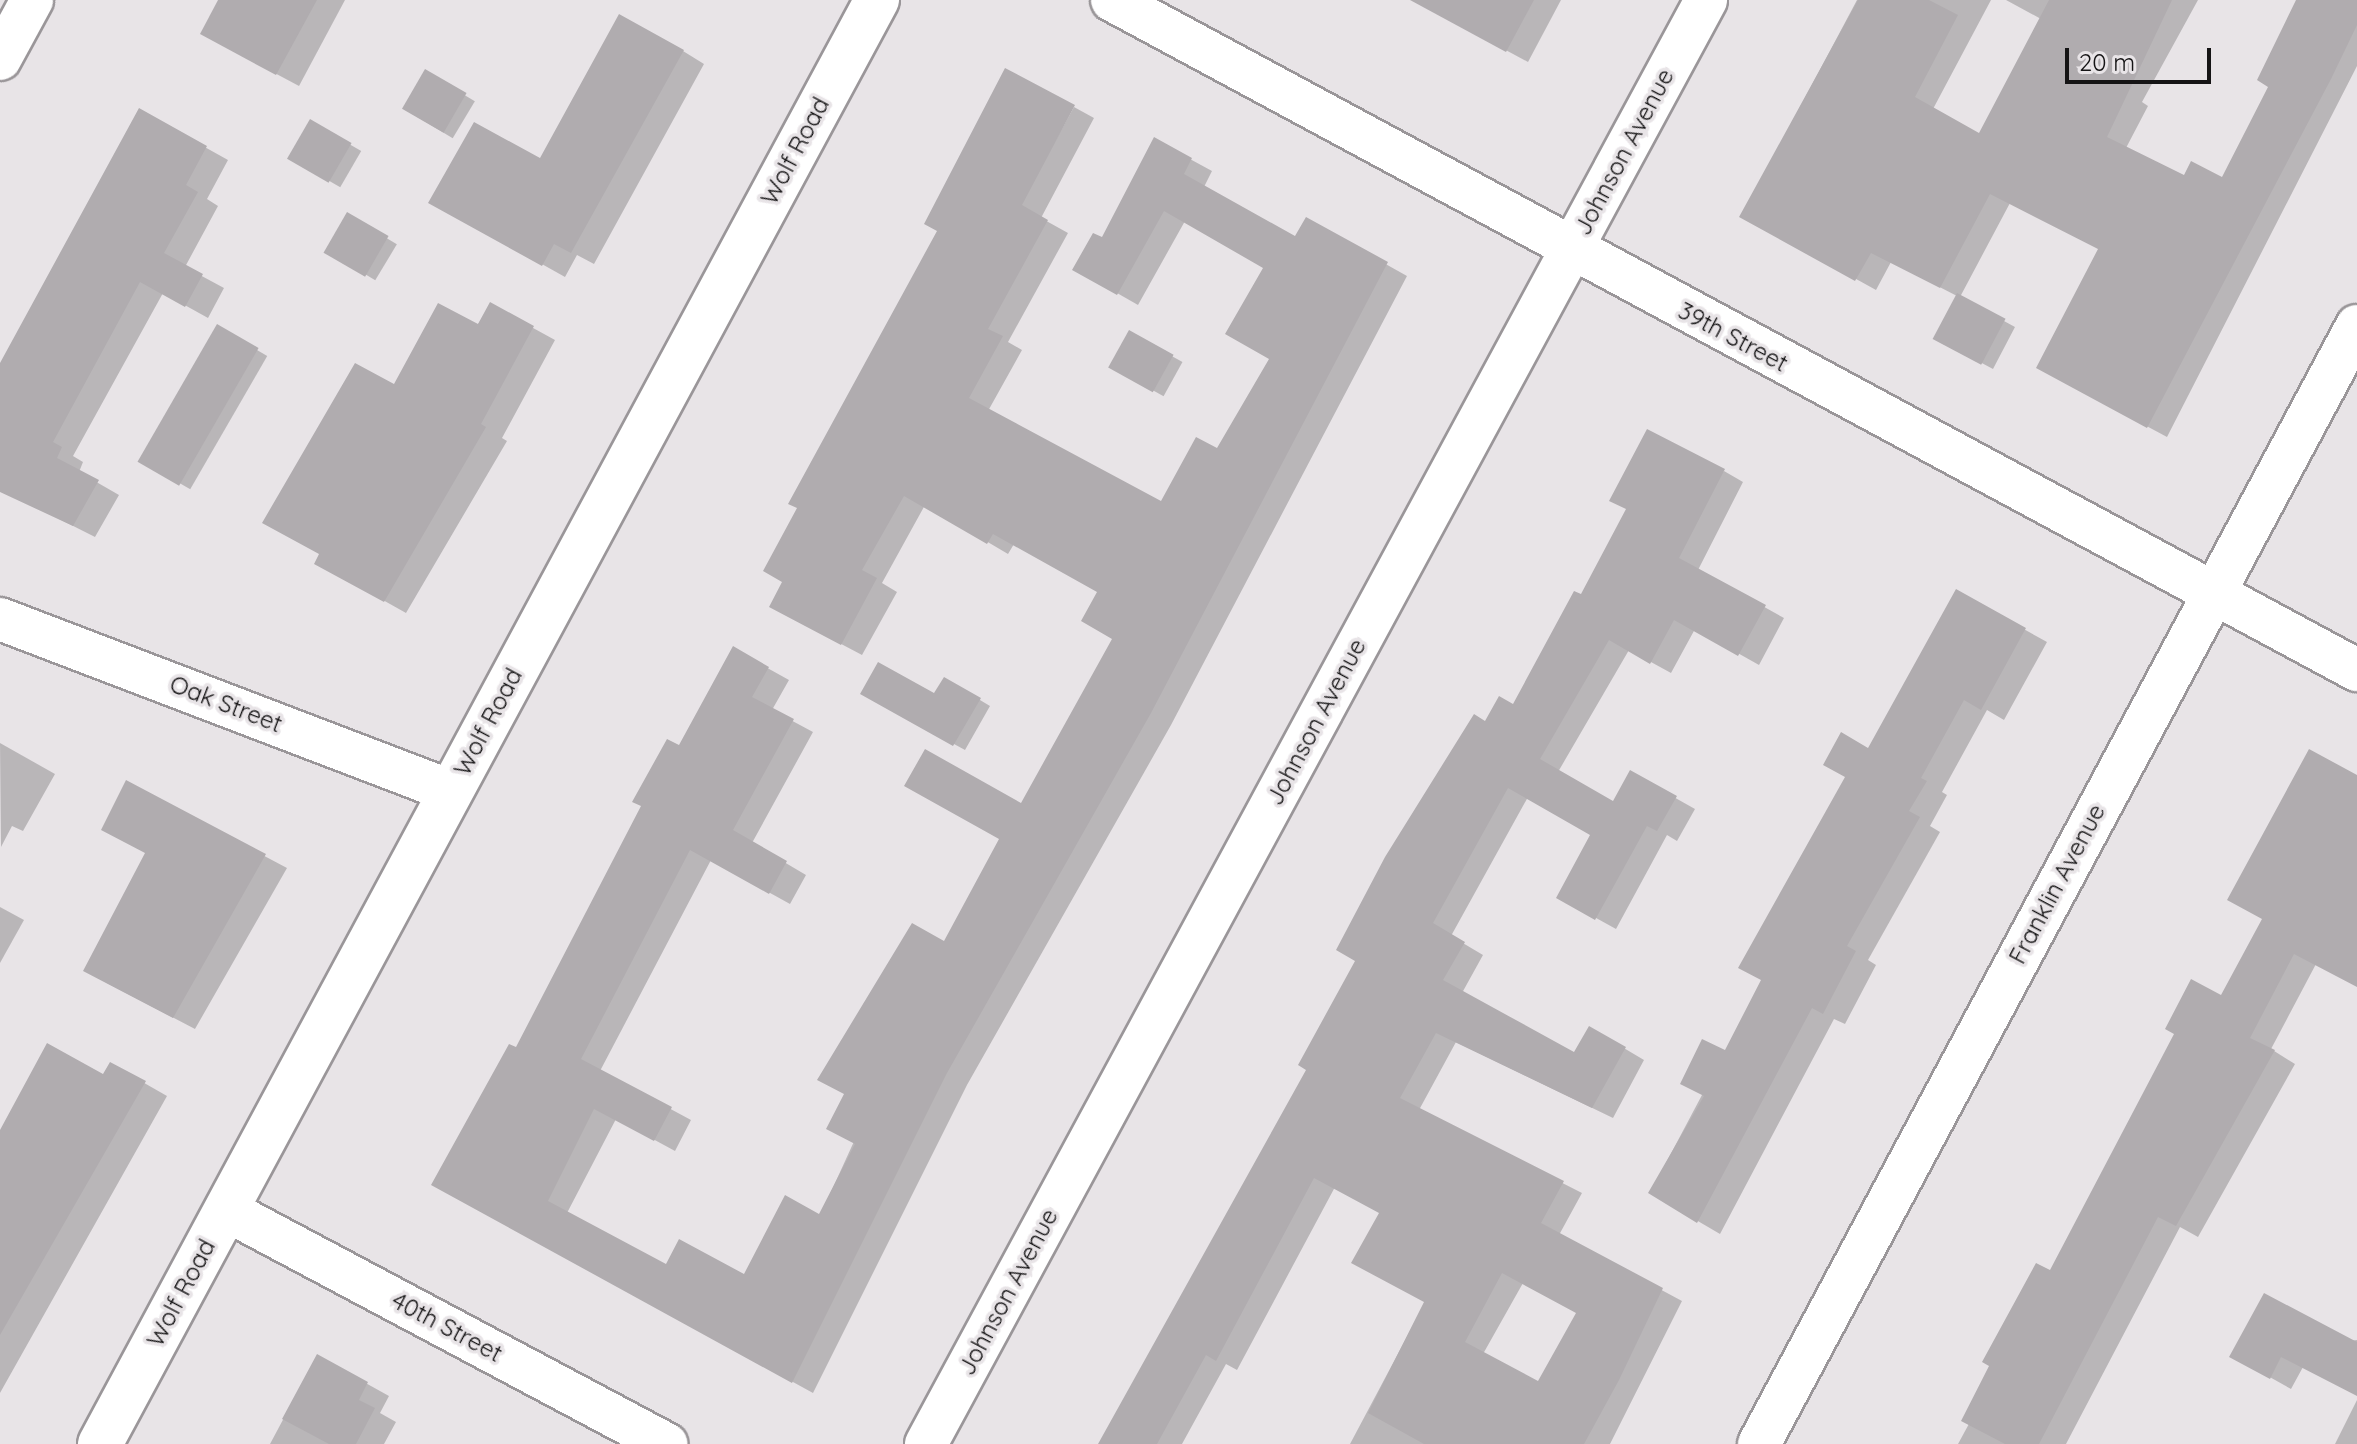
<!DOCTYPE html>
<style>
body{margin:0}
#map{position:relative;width:2357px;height:1444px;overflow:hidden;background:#e8e4e7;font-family:Quicksand,sans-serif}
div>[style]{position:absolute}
.shadow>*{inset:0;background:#0003;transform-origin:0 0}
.building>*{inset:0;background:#b0acaf;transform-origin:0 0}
.roads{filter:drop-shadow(2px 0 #9a9699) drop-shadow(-2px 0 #9a9699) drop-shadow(0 2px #9a9699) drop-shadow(0 -2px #9a9699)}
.street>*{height:42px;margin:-21px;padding:0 21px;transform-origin:21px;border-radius:21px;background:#fff}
.secondary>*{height:44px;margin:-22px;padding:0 22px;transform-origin:22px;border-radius:22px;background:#fff}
span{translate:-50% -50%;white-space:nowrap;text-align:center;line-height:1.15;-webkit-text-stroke:7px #e8e4e7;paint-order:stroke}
.street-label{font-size:24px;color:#151415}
.scale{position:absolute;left:2065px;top:48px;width:146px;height:36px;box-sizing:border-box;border:4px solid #151415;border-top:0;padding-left:10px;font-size:24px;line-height:28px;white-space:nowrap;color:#151415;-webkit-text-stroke:6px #e8e4e7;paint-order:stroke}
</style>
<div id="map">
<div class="shadow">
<i style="clip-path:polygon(220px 0,345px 0,299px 86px,224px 46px)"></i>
<i style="clip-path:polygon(1413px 0,1561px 0,1528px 62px)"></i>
<i style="clip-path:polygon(1857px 0,1991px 0,1933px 109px,1980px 135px,2041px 19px,2006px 0,2198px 0,2142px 102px,2148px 106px,2126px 148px,2184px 178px,2223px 180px,2271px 86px,2298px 0,2357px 0,2357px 66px,2167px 437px,2057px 378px,2100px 249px,2010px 203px,1960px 297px,2015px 327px,1993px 369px,1946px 344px,1957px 296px,1891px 262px,1876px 290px,1742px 216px)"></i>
<i style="clip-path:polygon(683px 51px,704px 64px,594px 264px,577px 255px,565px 277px,431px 202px,541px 161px)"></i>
<i style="left:426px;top:72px;width:57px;height:43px;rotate:31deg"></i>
<i style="clip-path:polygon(1074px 107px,1094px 118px,1041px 218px,1068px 233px,1008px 342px,1022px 350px,988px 411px,1162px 503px,1218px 451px,1271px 358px,1266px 267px,1185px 221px,1138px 305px,1075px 269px,1103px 240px,1155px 140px,1212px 171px,1204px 187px,1296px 239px,1307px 220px,1407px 276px,1171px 725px,967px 1085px,813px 1393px,454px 1196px,516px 1050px,733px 649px,789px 680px,772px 710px,813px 732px,752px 843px,806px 875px,790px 904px,711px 860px,600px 1071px,691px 1120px,675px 1151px,616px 1119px,567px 1213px,667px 1267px,745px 1277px,820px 1216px,944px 944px,1114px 638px,1100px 592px,1014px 544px,1008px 554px,925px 505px,882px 583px,897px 592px,862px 655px,792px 618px)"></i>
<i style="clip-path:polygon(140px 111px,228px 160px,207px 199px,218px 206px,185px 267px,224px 288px,208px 318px,163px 293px,73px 456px,83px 462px,79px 472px,119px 495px,95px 537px,0 489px,0 369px)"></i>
<i style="left:311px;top:122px;width:58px;height:42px;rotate:30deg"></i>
<i style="left:348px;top:215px;width:57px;height:42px;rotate:31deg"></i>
<i style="clip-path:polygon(491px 305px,555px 340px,502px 438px,507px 441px,406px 613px,317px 563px)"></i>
<i style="left:217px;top:327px;width:58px;height:154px;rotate:30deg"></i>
<i style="left:1130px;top:333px;width:60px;height:39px;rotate:29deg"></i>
<i style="clip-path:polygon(evenodd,1724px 471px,1743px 482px,1698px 570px,1784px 618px,1759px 665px,1695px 629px,1671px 673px,1629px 650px,1558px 772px,1614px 804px,1631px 773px,1695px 809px,1677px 841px,1667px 835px,1616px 929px,1558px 897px,1592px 835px,1528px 797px,1451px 936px,1483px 955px,1462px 993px,1574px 1055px,1590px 1028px,1644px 1060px,1613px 1118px,1456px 1042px,1419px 1110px,1582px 1193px,1559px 1235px,1682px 1301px,1610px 1444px,1350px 1444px,1426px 1301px,1381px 1213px,1335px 1187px,1237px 1370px,1226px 1364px,1182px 1444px,1101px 1444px,1308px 1069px,1486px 724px,1514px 707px,1582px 597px,1724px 471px,1523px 1283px,1578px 1312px,1538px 1384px,1483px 1354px,1523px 1283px)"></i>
<i style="clip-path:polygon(1957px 592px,2047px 642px,2004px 720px,1987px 710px,1942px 792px,1947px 795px,1930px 826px,1940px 832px,1868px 960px,1876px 965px,1845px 1024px,1834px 1019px,1720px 1234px,1650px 1193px,1763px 980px,1869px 750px)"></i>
<i style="clip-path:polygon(945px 679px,990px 706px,965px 750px,862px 694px,935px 696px)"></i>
<i style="clip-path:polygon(0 743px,55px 774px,23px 831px,12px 826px,1px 847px)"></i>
<i style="clip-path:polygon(2357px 777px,2357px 986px,2316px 964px,2271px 1049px,2295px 1064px,2198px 1237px,2180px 1227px,2066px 1444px,1958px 1444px,2051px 1273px)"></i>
<i style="clip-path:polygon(127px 783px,287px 868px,195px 1029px,107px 983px,147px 853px)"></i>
<i style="clip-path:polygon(0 907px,24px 920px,0 963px)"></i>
<i style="clip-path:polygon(111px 1064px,167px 1096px,0 1393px,0 1134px,104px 1077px)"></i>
<i style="clip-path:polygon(2357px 1340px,2357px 1395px,2303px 1367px,2291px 1389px,2232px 1356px)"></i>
<i style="clip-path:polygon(317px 1356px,389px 1396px,380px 1413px,396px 1422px,384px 1444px,270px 1444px)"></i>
<i style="clip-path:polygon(2357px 1400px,2357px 1444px,2335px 1444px)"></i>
</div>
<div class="building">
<i style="clip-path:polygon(218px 0,317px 0,276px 75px,200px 34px)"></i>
<i style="clip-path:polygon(1410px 0,1534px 0,1506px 52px)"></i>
<i style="clip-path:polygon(1858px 0,1929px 0,1958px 15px,1915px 97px,1979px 133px,2049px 0,2172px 0,2107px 137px,2184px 175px,2191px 161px,2222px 177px,2268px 87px,2257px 80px,2296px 0,2357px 0,2357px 25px,2331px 79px,2147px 428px,2036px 368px,2098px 249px,1990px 194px,1940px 288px,1871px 253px,1855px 281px,1739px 217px)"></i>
<i style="clip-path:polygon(619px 14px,684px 50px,571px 253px,554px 244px,542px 266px,428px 203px,474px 122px,540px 158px)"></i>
<i style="clip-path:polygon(1005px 68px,1075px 105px,1022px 205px,1048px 220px,988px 329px,1003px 336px,969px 398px,1161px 501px,1196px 437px,1217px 448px,1269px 359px,1225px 334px,1263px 268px,1164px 211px,1117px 295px,1072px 270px,1093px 233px,1102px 237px,1154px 137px,1192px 158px,1184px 174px,1295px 236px,1306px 217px,1388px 262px,1151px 713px,947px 1073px,792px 1383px,431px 1185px,509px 1044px,516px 1047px,641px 806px,632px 802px,667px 739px,679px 745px,733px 646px,769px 667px,752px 697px,794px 719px,733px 830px,787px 861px,769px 894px,690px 850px,581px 1059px,672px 1107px,654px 1141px,594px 1109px,548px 1201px,666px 1264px,679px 1239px,744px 1274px,785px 1195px,819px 1214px,855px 1144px,826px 1129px,844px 1094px,817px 1080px,912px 923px,944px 941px,999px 839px,904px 786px,925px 749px,1021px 803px,1112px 639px,1081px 621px,1097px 592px,993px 534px,987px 544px,904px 496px,862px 570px,877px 578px,841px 645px,769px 607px,782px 582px,763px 571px,797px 508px,788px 504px,937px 231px,924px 224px)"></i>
<i style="left:425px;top:69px;width:48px;height:46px;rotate:30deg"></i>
<i style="clip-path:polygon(139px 108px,207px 146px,186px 185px,198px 192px,164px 253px,203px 274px,185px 307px,140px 282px,53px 442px,62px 447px,57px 458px,99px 480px,73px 526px,0 492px,0 363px)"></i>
<i style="left:310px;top:119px;width:48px;height:46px;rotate:30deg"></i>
<i style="left:347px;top:212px;width:48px;height:47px;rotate:30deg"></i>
<i style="left:1957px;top:293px;width:55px;height:52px;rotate:28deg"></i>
<i style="clip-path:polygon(490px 302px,534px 326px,481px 424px,486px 427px,384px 602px,314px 564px,319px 554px,262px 523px,355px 363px,394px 384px,438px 303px,478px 324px)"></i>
<i style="left:217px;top:324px;width:48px;height:159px;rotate:30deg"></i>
<i style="left:1129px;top:330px;width:51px;height:43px;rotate:29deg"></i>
<i style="clip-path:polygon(evenodd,1647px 429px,1725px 469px,1679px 558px,1766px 605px,1738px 656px,1674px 620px,1650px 664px,1609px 640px,1540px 759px,1613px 801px,1630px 770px,1677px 796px,1657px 831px,1647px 826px,1595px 920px,1556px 898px,1590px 835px,1508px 788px,1433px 923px,1465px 942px,1443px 980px,1574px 1052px,1589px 1026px,1626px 1047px,1592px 1108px,1436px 1033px,1400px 1098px,1564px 1181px,1541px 1223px,1663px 1288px,1619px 1380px,1584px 1444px,1424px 1444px,1368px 1413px,1424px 1302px,1351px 1263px,1379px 1213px,1314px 1178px,1216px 1361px,1206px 1355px,1157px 1444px,1098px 1444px,1306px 1070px,1298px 1065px,1355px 961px,1336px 950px,1385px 857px,1474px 714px,1485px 721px,1499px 696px,1513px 704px,1574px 591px,1581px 594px,1626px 509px,1609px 501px,1647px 429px,1502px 1273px,1576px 1313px,1538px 1381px,1465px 1342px,1502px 1273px)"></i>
<i style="clip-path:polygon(1956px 589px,2026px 628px,1981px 710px,1964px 700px,1921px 778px,1927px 781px,1909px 811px,1920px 817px,1847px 946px,1856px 951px,1823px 1014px,1812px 1008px,1697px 1223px,1648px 1193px,1704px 1096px,1680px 1084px,1702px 1039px,1725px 1050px,1761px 980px,1738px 968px,1845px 777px,1823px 765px,1841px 732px,1868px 748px)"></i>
<i style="clip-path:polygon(878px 662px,934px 693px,944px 677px,981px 698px,953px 746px,860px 694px)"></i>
<i style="clip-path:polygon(2309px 749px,2357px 775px,2357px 987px,2294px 954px,2250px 1038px,2275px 1050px,2176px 1226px,2158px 1217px,2039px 1444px,2005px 1444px,1961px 1421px,1989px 1366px,1982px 1362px,2036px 1263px,2050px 1270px,2174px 1034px,2165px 1029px,2191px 979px,2221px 995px,2262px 919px,2227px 900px)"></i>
<i style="clip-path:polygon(126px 780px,266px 854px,173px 1018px,83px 971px,145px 853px,101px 830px)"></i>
<i style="clip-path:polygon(47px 1043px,103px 1074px,110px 1062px,146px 1081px,0 1335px,0 1130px)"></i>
<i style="clip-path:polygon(2264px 1293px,2357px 1342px,2357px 1396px,2281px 1357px,2270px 1379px,2229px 1357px)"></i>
<i style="clip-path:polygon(317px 1354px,368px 1382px,359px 1400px,375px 1408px,356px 1444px,329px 1444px,282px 1419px)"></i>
</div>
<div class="roads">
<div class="street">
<i style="left:1112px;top:0;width:1414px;rotate:28.29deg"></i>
<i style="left:0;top:59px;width:67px;rotate:-61.5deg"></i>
<i style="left:0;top:619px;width:483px;rotate:20.9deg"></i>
<i style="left:226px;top:1210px;width:499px;rotate:28deg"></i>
<i style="left:926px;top:1444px;width:1641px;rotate:-61.62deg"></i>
<i style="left:1759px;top:1444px;width:1268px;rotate:-61.86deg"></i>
</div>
<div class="secondary">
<i style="left:100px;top:1444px;width:1640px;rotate:-61.72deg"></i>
</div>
</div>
<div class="street-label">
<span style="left:795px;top:151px;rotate:-62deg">Wolf Road</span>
<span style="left:1624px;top:152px;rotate:-62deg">Johnson Avenue</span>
<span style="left:1733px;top:337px;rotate:28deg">39th Street</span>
<span style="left:226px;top:704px;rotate:21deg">Oak Street</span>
<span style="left:488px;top:722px;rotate:-62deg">Wolf Road</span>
<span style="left:1316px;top:722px;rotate:-62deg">Johnson Avenue</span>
<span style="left:2057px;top:884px;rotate:-62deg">Franklin Avenue</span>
<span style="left:1008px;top:1292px;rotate:-62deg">Johnson Avenue</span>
<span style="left:181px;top:1293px;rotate:-62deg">Wolf Road</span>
<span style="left:447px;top:1327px;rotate:28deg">40th Street</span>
</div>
<div class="scale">20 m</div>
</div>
